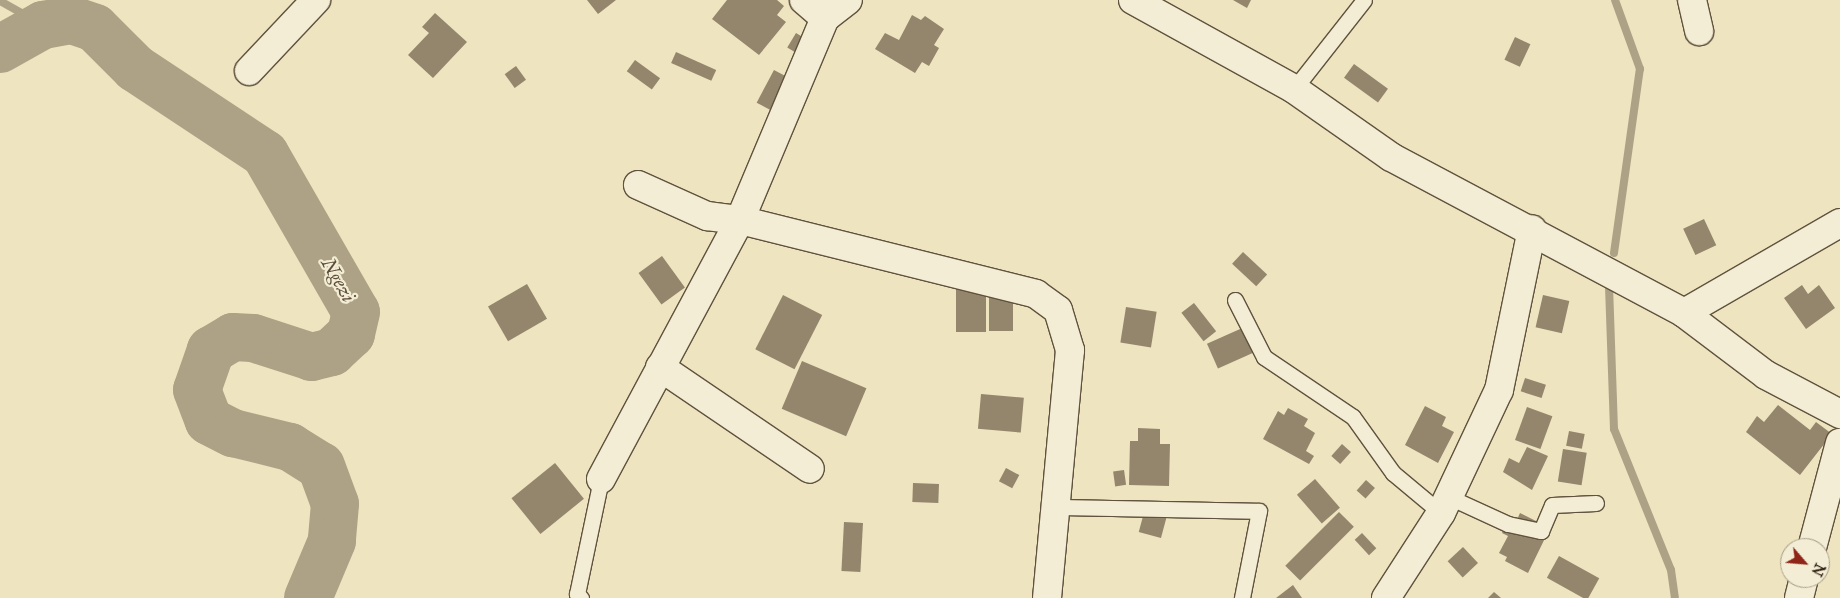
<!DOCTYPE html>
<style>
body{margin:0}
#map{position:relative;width:1840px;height:598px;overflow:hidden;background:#eee4bf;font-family:"IM FELL Great Primer",serif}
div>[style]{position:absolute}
.stream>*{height:8px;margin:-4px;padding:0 4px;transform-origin:4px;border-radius:4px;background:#ada285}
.river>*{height:48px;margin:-24px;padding:0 24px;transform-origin:24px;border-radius:24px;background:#ada285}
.building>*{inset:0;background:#93866c;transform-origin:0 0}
.roads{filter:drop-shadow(1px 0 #60523e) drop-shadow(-1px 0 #60523e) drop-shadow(0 1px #60523e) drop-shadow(0 -1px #60523e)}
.lane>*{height:15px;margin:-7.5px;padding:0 7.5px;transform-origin:7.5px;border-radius:7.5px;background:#f4edd5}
.street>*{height:28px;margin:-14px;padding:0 14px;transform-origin:14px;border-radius:14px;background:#f4edd5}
span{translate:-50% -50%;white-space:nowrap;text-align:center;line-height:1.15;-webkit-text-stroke:4.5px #f4edd5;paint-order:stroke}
.water-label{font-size:19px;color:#5c4e3b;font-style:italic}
.north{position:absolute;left:1780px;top:538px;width:50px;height:50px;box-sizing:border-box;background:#f4edd5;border:1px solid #a69b87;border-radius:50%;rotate:117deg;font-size:14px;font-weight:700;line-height:20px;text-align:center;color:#302113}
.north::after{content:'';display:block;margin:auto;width:18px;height:22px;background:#8f2418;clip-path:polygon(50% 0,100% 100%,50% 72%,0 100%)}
</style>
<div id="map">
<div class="stream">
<i style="left:0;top:1px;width:49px;rotate:29.2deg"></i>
<i style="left:1614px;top:253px;width:186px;rotate:-82deg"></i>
<i style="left:1640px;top:69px;width:73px;rotate:-109.9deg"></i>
<i style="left:1609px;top:286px;width:143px;rotate:88deg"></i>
<i style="left:1614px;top:429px;width:152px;rotate:68deg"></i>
<i style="left:1671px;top:570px;width:28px;rotate:82deg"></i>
</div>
<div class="river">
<i style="left:0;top:49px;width:49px;rotate:-29.2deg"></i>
<i style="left:43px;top:25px;width:29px;rotate:-10deg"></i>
<i style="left:72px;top:20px;width:24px;rotate:19deg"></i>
<i style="left:95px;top:28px;width:57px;rotate:45deg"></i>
<i style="left:135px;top:68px;width:156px;rotate:33.5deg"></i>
<i style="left:265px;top:154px;width:182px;rotate:60.1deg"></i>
<i style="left:356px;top:312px;width:23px;rotate:103deg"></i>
<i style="left:351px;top:334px;width:26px;rotate:137deg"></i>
<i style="left:332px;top:352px;width:21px;rotate:166deg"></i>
<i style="left:312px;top:357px;width:62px;rotate:-162.1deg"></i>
<i style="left:253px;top:338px;width:20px;rotate:-177deg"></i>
<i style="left:233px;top:337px;width:26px;rotate:149deg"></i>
<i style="left:211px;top:350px;width:42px;rotate:109.3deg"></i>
<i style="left:197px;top:390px;width:33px;rotate:69deg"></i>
<i style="left:209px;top:421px;width:27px;rotate:27deg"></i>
<i style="left:233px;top:433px;width:59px;rotate:13.8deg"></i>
<i style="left:290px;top:447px;width:36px;rotate:32deg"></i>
<i style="left:321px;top:466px;width:40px;rotate:69.8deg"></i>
<i style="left:335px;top:504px;width:37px;rotate:95deg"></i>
<i style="left:332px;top:541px;width:62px;rotate:112.8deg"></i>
</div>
<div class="building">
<i style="clip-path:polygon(587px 0,616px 0,598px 14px)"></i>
<i style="clip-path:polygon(727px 0,777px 0,784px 6px,777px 15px,786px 22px,759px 55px,712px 19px)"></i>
<i style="clip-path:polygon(1233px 0,1251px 0,1247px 8px)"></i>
<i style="clip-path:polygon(435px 13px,467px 42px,433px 78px,408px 55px,429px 33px,422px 27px)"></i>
<i style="clip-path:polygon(912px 15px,921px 20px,925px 16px,944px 29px,934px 45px,939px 48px,929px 66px,922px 62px,915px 73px,875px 49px,885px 33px,899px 40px)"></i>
<i style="left:796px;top:33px;width:12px;height:17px;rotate:31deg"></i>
<i style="left:1515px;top:37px;width:17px;height:25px;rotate:25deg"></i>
<i style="left:676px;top:52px;width:44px;height:12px;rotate:24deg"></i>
<i style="left:635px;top:60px;width:31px;height:14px;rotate:36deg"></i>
<i style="left:1354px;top:64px;width:42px;height:17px;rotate:36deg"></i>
<i style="left:516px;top:66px;width:17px;height:14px;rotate:54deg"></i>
<i style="left:774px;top:70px;width:15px;height:37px;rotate:28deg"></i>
<i style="left:1704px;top:219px;width:29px;height:23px;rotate:65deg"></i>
<i style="left:1243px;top:252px;width:33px;height:16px;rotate:43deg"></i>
<i style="left:662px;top:256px;width:39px;height:29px;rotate:54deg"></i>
<i style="left:527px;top:284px;width:40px;height:45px;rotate:60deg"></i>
<i style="clip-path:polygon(1802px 285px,1808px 294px,1819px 285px,1835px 308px,1806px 329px,1784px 298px)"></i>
<i style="left:956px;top:287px;width:30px;height:45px"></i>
<i style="left:989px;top:294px;width:24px;height:37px"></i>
<i style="left:783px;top:295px;width:44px;height:61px;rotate:27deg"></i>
<i style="left:1543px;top:295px;width:27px;height:33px;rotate:13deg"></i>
<i style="left:1194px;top:303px;width:36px;height:16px;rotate:52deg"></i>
<i style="left:1126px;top:307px;width:31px;height:36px;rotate:9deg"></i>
<i style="left:1249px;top:325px;width:27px;height:46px;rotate:66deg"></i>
<i style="left:802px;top:361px;width:70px;height:52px;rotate:23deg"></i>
<i style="left:1525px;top:378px;width:22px;height:14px;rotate:18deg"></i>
<i style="left:981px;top:394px;width:43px;height:35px;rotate:5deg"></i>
<i style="clip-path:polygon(1778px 405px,1810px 430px,1816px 422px,1832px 434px,1800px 475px,1746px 432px,1757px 416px,1764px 422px)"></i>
<i style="clip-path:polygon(1425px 406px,1446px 417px,1442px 426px,1454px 432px,1438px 463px,1405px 445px)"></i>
<i style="left:1527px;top:407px;width:27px;height:35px;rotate:20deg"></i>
<i style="clip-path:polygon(1288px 408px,1308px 419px,1304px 426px,1315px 433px,1306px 451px,1314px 456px,1309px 464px,1263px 439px,1278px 411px,1284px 415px)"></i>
<i style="clip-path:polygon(1138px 428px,1160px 429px,1160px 444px,1170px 444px,1169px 486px,1129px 485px,1130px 441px,1138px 441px)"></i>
<i style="left:1569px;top:431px;width:16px;height:15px;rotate:11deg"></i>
<i style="left:1342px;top:444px;width:12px;height:16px;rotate:42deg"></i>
<i style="clip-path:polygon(1527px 447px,1548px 456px,1532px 490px,1503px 472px,1509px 458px,1519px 463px)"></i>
<i style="left:1563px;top:449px;width:24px;height:33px;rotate:9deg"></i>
<i style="left:555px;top:463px;width:46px;height:56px;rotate:51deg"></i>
<i style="left:1006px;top:468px;width:15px;height:15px;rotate:28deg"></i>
<i style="left:1124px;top:470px;width:15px;height:11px;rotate:82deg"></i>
<i style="left:1315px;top:479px;width:38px;height:24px;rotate:49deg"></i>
<i style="left:1366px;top:480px;width:12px;height:14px;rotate:42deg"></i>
<i style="left:913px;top:483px;width:26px;height:19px;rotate:2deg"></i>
<i style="left:1146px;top:505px;width:23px;height:28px;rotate:15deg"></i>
<i style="left:1339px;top:512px;width:21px;height:76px;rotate:45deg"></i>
<i style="clip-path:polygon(1520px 513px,1550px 528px,1528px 573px,1505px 561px,1507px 557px,1499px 553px,1508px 536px,1502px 533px,1509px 518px,1516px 522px)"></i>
<i style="left:844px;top:522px;width:19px;height:49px;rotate:3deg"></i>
<i style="left:1362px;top:533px;width:21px;height:10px;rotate:47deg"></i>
<i style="left:1463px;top:547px;width:22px;height:21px;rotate:47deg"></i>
<i style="left:1559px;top:556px;width:46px;height:25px;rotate:29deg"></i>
<i style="clip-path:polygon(1293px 585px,1302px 598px,1276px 598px)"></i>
<i style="clip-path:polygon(1494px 592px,1501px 598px,1488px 598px)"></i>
</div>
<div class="roads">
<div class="lane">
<i style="left:1294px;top:89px;width:113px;rotate:-51.8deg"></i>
<i style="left:1235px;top:300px;width:64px;rotate:63deg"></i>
<i style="left:1264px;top:357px;width:107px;rotate:34deg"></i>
<i style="left:1353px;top:417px;width:69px;rotate:54.5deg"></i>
<i style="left:1393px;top:473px;width:62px;rotate:39.8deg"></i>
<i style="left:1449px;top:497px;width:65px;rotate:24.6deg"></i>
<i style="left:1508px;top:524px;width:34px;rotate:12deg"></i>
<i style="left:1541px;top:531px;width:28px;rotate:-67deg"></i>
<i style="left:1552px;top:505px;width:44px;rotate:-2.6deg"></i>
<i style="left:1055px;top:507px;width:204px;rotate:1.1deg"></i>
<i style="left:1259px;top:511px;width:89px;rotate:101.1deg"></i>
<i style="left:581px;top:598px;width:6px;rotate:-135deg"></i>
<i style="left:577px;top:594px;width:117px;rotate:-78.2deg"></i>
</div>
<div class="street">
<i style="left:804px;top:0;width:28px;rotate:41deg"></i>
<i style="left:1133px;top:0;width:184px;rotate:28.9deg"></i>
<i style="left:1294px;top:89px;width:118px;rotate:35deg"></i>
<i style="left:1391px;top:157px;width:332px;rotate:28deg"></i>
<i style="left:1684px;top:313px;width:180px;rotate:-30deg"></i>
<i style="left:1692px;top:0;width:32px;rotate:77deg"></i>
<i style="left:249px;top:71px;width:98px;rotate:-46.7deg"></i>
<i style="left:638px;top:185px;width:76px;rotate:24.2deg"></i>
<i style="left:707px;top:216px;width:33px;rotate:7deg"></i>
<i style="left:740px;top:220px;width:305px;rotate:14deg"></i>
<i style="left:1036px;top:294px;width:27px;rotate:36deg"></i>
<i style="left:1058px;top:310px;width:42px;rotate:73.3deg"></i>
<i style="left:1070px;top:350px;width:249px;rotate:95.3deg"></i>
<i style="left:1684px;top:313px;width:103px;rotate:37.1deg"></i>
<i style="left:1766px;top:375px;width:84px;rotate:27.8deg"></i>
<i style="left:660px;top:367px;width:181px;rotate:34.2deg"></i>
<i style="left:601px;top:479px;width:294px;rotate:-61.8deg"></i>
<i style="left:740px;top:220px;width:219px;rotate:-67.2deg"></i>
<i style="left:825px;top:18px;width:29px;rotate:-38deg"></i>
<i style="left:1812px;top:548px;width:109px;rotate:-75.1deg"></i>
<i style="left:1386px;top:598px;width:101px;rotate:-57.1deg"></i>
<i style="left:1441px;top:513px;width:136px;rotate:-64.8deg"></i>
<i style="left:1499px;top:390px;width:164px;rotate:-78.4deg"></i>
<i style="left:1799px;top:598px;width:21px;rotate:-76deg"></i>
</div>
</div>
<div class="water-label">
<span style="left:338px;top:280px;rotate:60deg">Ngezi</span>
</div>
<div class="north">N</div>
</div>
